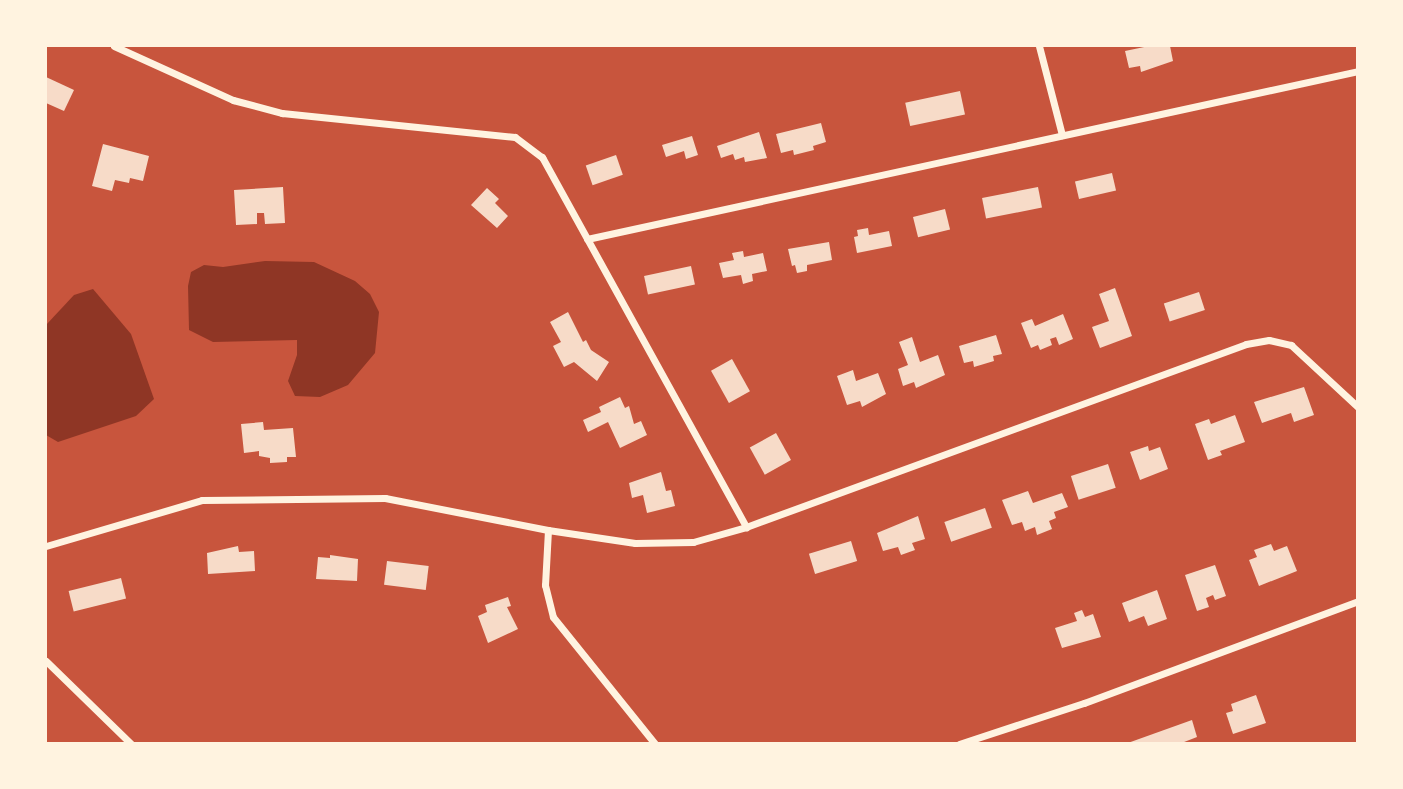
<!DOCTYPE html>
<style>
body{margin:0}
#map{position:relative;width:1403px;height:789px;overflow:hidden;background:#c8553d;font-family:"Archivo Narrow",sans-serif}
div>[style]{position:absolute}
.water>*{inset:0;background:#8f3625}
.building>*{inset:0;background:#f7dbc8;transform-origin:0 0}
.minor>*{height:7px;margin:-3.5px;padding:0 3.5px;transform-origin:3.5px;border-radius:3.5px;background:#fff3e0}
span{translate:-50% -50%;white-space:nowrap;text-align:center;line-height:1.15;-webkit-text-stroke:5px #fff3e0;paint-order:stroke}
.frame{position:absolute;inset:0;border:47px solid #fff3e0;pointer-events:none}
</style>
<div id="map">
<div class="water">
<i style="clip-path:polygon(265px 261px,314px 262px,355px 281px,370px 294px,379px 312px,375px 353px,348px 385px,320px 397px,295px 396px,288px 381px,297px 355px,297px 340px,213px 342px,189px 330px,188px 286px,191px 272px,204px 265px,223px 267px)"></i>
<i style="clip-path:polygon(93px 289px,131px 334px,154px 399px,136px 416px,58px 442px,46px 435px,46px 325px,74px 295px)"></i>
</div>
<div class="building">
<i style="clip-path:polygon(1149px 46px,1170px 46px,1173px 61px,1141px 72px,1140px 66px,1129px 68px,1125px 51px)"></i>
<i style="clip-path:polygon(46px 77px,74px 90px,64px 111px,46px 103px)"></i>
<i style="left:960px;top:91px;width:24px;height:56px;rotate:78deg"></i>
<i style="clip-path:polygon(821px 123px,826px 142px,813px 146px,814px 150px,794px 155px,793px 150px,781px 153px,776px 134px)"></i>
<i style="clip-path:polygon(759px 132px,767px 158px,745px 162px,744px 157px,735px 160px,733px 154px,721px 158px,717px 146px)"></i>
<i style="clip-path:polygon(692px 136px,698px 155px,686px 159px,684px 151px,666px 157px,662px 145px)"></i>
<i style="clip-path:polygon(103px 144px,149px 156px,143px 181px,130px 178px,129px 183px,115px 180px,112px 191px,92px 186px)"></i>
<i style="left:616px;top:155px;width:21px;height:32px;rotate:71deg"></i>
<i style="left:1112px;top:173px;width:18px;height:38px;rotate:77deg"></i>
<i style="clip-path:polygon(283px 187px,285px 223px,265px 224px,264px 213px,257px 213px,257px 224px,236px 225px,234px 190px)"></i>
<i style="left:1038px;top:187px;width:21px;height:57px;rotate:79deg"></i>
<i style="clip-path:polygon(487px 188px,499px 199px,495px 203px,508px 216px,497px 228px,471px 205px)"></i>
<i style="left:945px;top:209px;width:21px;height:33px;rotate:76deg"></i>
<i style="clip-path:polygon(868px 228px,869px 235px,889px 231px,892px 246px,857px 253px,854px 237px,858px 236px,857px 230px)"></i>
<i style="clip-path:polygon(829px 242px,832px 260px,807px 265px,807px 271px,797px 273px,795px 265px,792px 266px,788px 249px)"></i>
<i style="clip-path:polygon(743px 251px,744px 257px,763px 253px,767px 271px,752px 274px,753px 281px,743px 284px,741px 275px,723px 278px,719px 263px,734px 260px,732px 253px)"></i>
<i style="left:691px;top:266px;width:19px;height:48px;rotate:78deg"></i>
<i style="clip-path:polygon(1115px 288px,1132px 336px,1100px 348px,1092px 327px,1109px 321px,1099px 294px)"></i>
<i style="left:1199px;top:292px;width:19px;height:37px;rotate:72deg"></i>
<i style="clip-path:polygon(568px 312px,583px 342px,586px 340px,591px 350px,609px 362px,597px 381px,574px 362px,564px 367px,553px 346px,561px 342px,550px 322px)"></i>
<i style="clip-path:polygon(1063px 314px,1073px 339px,1059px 345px,1056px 337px,1050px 339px,1052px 345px,1040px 350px,1038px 345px,1031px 348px,1021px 323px,1032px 319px,1035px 326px)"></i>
<i style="clip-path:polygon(996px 335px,1002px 354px,993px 356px,994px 361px,974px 367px,973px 361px,964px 363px,959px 346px)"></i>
<i style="clip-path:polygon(912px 337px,920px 362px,938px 355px,945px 375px,916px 388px,914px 382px,903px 386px,898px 369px,908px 365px,899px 342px)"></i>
<i style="left:732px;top:359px;width:37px;height:24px;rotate:61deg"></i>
<i style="clip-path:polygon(853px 370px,856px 381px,878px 373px,886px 394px,862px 407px,860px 401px,847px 405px,837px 376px)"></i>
<i style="clip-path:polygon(1304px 387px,1314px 415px,1294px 422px,1291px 413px,1262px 423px,1254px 402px)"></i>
<i style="clip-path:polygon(620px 397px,625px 408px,629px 406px,634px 424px,641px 421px,647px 435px,620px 448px,608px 422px,588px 432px,583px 420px,601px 412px,599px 407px)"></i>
<i style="clip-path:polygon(1235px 415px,1245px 442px,1220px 451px,1222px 455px,1208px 460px,1195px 424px,1209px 419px,1211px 424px)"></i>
<i style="clip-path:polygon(263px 422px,264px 430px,293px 428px,296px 457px,287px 457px,287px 462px,270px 463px,270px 458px,259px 456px,259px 451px,244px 453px,241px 424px)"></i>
<i style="left:776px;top:433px;width:31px;height:30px;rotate:61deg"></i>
<i style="clip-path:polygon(1148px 446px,1149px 451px,1160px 447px,1168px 469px,1140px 480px,1130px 452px)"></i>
<i style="left:1108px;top:464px;width:25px;height:39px;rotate:72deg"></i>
<i style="clip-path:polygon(661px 472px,666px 491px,671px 490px,675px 506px,647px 513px,643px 495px,632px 498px,629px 483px)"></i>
<i style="clip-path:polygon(1028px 491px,1033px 503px,1062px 493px,1068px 507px,1054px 512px,1056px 518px,1049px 521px,1052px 529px,1037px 535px,1035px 527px,1025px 531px,1022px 522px,1012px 525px,1002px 500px)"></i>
<i style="left:985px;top:508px;width:21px;height:43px;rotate:71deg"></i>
<i style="clip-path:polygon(918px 516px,925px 539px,912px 543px,915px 550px,901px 555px,898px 547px,883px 551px,877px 533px)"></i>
<i style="left:851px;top:541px;width:21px;height:44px;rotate:73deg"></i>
<i style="clip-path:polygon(1271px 544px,1274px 551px,1287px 546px,1297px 571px,1259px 586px,1249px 560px,1257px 557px,1254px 550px)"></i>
<i style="clip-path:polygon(238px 546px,239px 552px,254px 551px,255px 571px,208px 574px,207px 553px)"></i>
<i style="clip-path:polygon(330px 555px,358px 559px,357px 581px,316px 579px,318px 557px,330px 558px)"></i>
<i style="left:387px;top:561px;width:42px;height:24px;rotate:7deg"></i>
<i style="clip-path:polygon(1215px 565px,1226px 596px,1215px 600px,1213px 595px,1206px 598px,1209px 607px,1197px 611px,1185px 575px)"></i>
<i style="left:121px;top:578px;width:21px;height:54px;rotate:76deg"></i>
<i style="clip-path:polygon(1157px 590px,1167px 619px,1148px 626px,1144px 616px,1129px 622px,1122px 603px)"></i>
<i style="clip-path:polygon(508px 597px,511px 606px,507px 607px,518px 629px,488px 643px,478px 616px,487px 612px,485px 605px)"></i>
<i style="clip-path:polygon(1082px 610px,1085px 617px,1093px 614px,1101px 637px,1062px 648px,1055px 628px,1077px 621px,1074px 613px)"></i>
<i style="clip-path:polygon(1256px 695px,1266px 723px,1233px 734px,1226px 713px,1233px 711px,1231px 704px)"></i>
<i style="clip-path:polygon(1192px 720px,1197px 737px,1179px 744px,1125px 744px)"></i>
</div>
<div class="minor">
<i style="left:114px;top:46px;width:131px;rotate:24.4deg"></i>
<i style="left:233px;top:100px;width:51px;rotate:14.9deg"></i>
<i style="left:282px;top:113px;width:234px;rotate:5.9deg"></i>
<i style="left:515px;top:137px;width:34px;rotate:37deg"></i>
<i style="left:542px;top:157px;width:423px;rotate:61.1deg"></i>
<i style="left:1039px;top:46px;width:92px;rotate:75.5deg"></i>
<i style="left:587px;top:239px;width:789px;rotate:-12.29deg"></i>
<i style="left:548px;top:530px;width:55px;rotate:93.1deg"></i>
<i style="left:545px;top:585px;width:33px;rotate:76deg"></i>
<i style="left:553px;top:617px;width:163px;rotate:51.2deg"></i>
<i style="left:46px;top:546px;width:163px;rotate:-16.4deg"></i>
<i style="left:202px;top:500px;width:183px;rotate:-0.6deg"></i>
<i style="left:385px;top:498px;width:166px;rotate:11.1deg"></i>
<i style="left:548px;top:530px;width:88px;rotate:8.5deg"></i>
<i style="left:635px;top:543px;width:58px;rotate:-1deg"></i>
<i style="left:693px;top:542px;width:55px;rotate:-15.8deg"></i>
<i style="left:746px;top:527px;width:532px;rotate:-20.1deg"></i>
<i style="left:1246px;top:344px;width:23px;rotate:-10deg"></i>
<i style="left:1269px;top:340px;width:23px;rotate:13deg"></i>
<i style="left:1291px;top:345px;width:91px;rotate:42.8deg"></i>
<i style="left:46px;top:661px;width:119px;rotate:44.3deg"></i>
<i style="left:959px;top:744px;width:132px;rotate:-18.2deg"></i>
<i style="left:1084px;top:703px;width:292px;rotate:-20.4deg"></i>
</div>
<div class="frame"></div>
</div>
